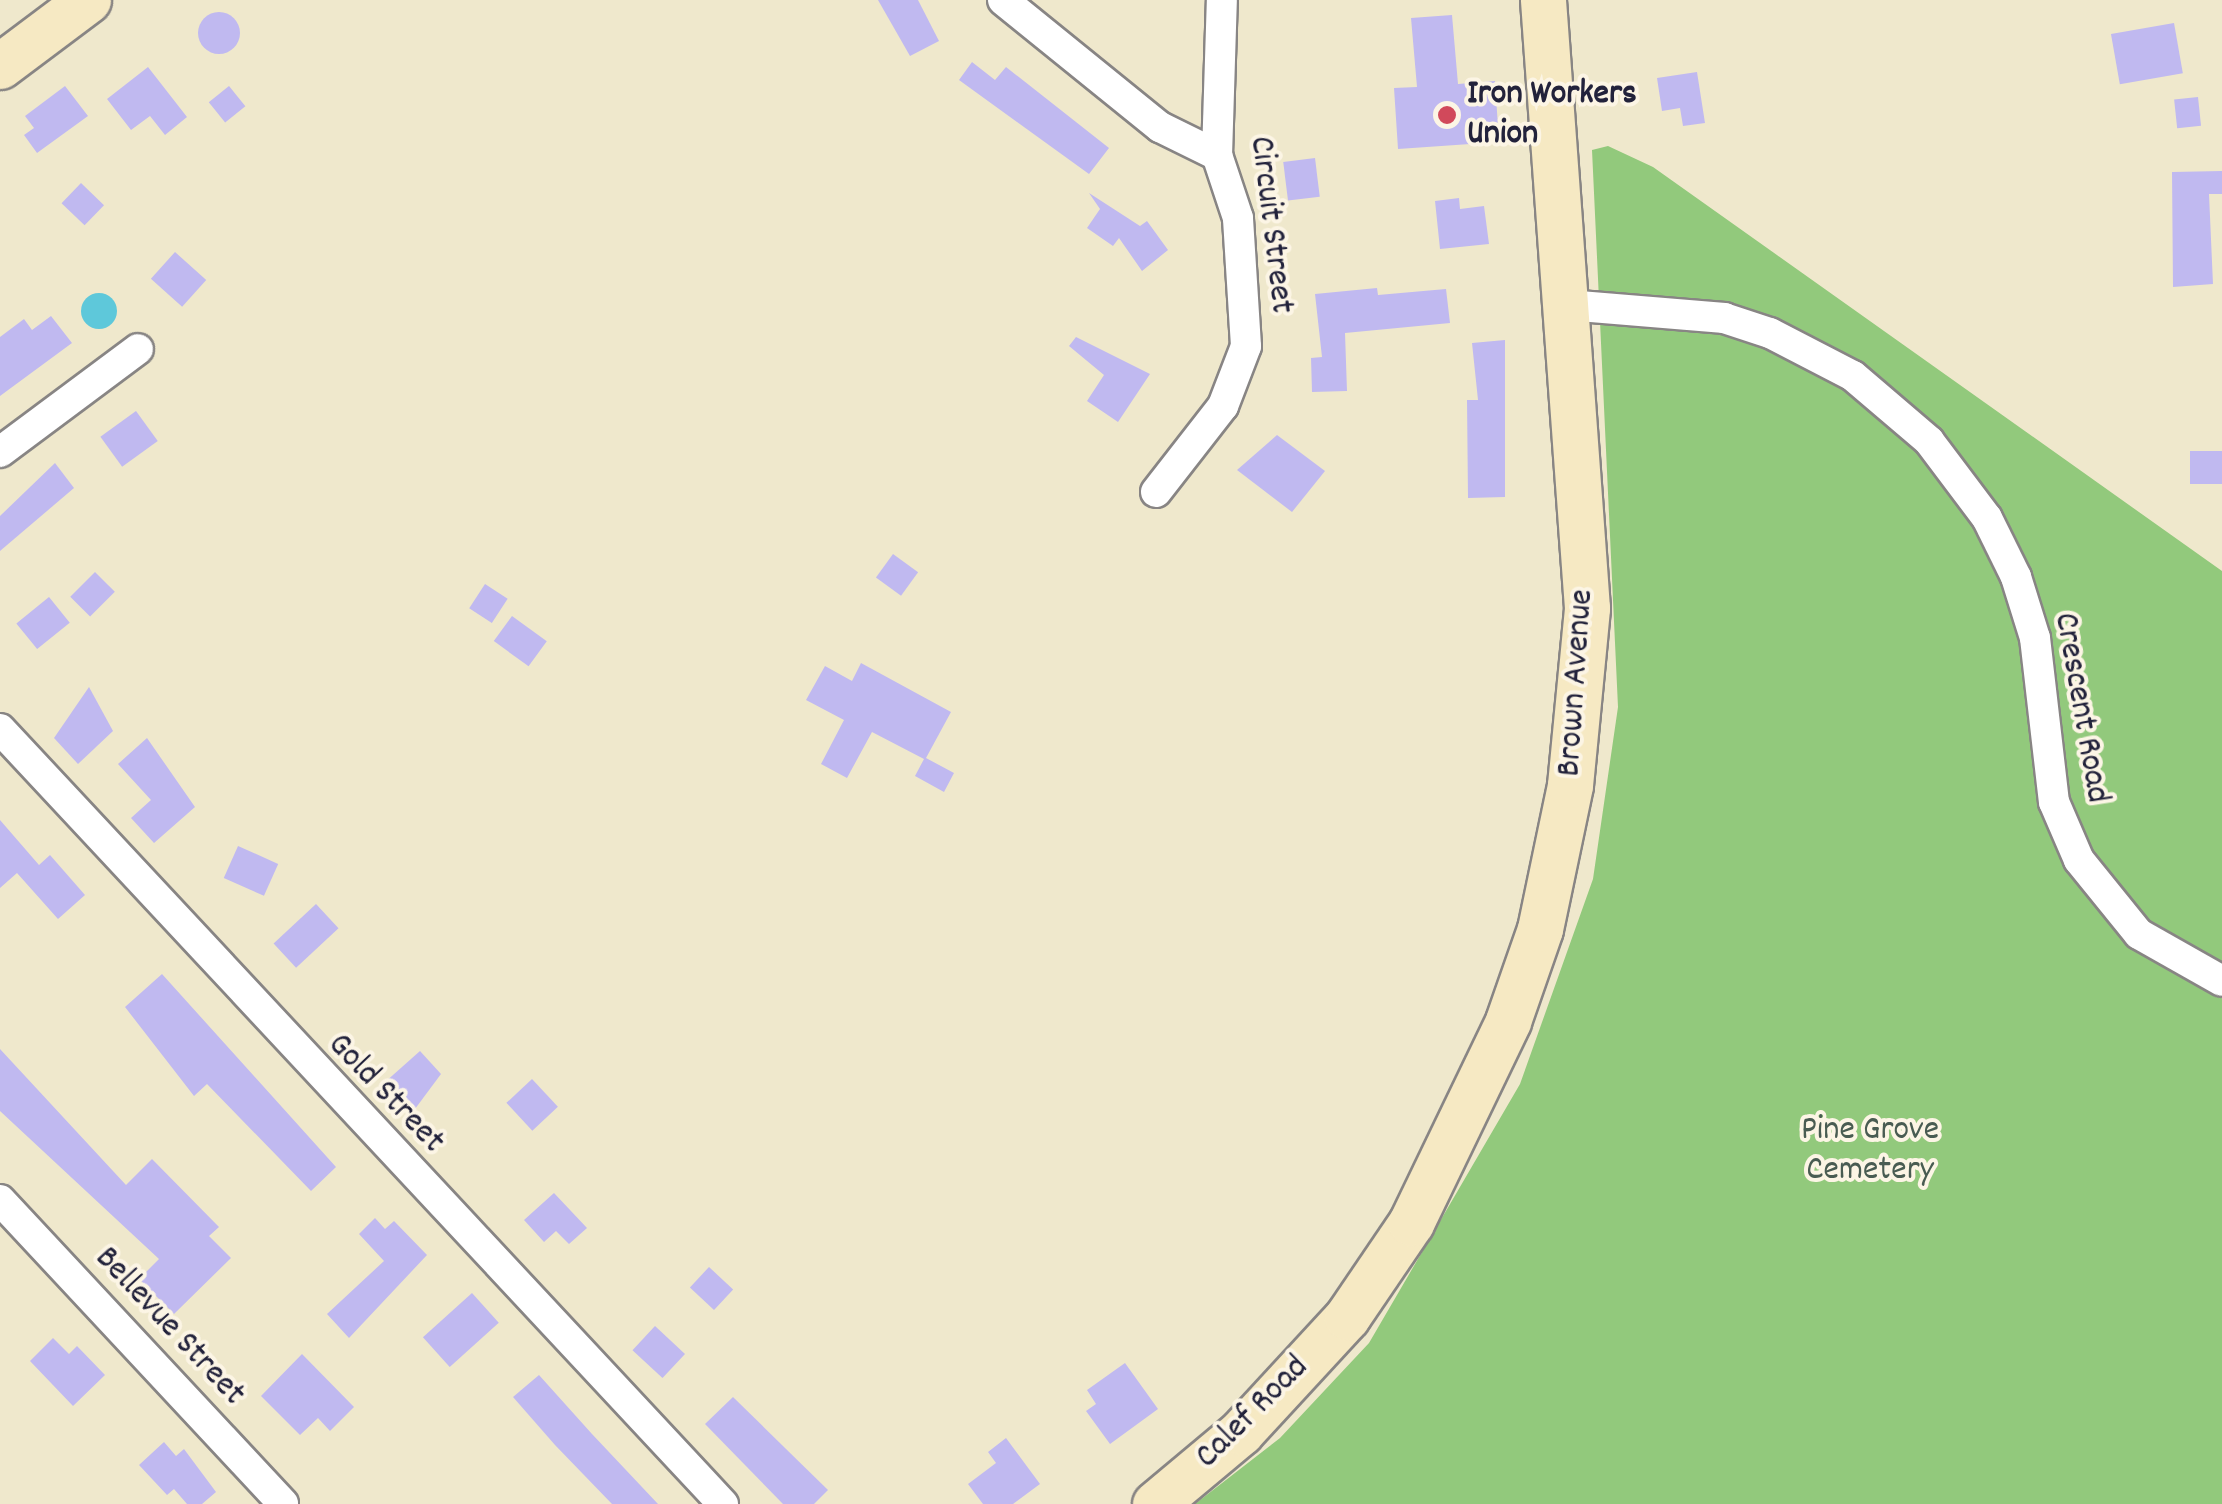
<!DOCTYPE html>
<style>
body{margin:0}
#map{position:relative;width:2222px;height:1504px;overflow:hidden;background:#efe8cc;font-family:Dekko,sans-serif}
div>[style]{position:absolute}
.green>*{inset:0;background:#92c97c}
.water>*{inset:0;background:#5ec8da}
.round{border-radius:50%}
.building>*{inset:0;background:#c0b9f0;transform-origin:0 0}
.roads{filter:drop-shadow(2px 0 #888584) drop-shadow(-2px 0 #888584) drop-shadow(0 2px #888584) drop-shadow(0 -2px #888584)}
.street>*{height:30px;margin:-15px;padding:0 15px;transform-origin:15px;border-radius:15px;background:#fff}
.secondary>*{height:45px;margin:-22.5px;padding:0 22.5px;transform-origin:22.5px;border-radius:22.5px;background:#f6e9c3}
.dots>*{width:28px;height:28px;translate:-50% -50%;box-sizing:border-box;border:5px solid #fcf5e5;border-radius:50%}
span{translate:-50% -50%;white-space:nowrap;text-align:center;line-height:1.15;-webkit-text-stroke:8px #fcf5e5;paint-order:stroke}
.poi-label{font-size:35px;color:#22223b;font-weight:700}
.left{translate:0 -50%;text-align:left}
.street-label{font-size:35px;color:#22223b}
.park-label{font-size:35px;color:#495c52}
</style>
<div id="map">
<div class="green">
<i style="clip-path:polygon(1608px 146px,1653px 167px,2222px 571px,2222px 1504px,1195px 1504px,1280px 1438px,1369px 1343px,1520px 1084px,1593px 879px,1618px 707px,1592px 150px)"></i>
</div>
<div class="water">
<i class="round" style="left:81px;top:293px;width:36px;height:36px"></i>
</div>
<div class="building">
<i style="clip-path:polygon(878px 0,918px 0,939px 41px,910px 56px)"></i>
<i class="round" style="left:198px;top:12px;width:42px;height:42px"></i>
<i style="clip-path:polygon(1452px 15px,1458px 84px,1495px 81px,1499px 142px,1398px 149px,1394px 88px,1417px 87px,1411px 18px)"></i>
<i style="left:2174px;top:23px;width:51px;height:64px;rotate:80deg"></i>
<i style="clip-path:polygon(972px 62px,995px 80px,1006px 67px,1109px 148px,1089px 174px,959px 80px)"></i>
<i style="clip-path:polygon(148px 67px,187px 117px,165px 135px,150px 116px,131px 130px,107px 99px)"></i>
<i style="clip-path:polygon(1697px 72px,1705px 123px,1683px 126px,1680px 108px,1662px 111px,1657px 78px)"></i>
<i style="clip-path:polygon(65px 86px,88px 116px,37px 153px,24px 135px,34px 128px,25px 116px)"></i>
<i style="left:229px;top:86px;width:26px;height:26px;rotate:51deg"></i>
<i style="left:2198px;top:97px;width:29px;height:24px;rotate:84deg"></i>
<i style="left:1315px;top:158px;width:39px;height:32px;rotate:83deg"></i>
<i style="clip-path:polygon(2222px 171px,2222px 194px,2209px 194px,2213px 284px,2173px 287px,2172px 172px)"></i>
<i style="left:81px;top:183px;width:32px;height:28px;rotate:44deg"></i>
<i style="clip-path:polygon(1089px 193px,1140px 226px,1147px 221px,1168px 250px,1142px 271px,1119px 238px,1113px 246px,1087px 228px,1100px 209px)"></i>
<i style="clip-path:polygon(1459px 198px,1460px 209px,1484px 206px,1489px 244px,1440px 249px,1435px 201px)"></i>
<i style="left:175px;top:252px;width:42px;height:36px;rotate:42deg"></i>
<i style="clip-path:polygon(1377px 288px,1378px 295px,1446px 289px,1450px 323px,1345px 333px,1347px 391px,1312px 392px,1311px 358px,1322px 357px,1315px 294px)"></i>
<i style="clip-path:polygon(51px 316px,72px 343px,0 396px,0 337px,24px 319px,32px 330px)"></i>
<i style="clip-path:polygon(1076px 337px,1150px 374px,1118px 422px,1087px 401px,1104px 375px,1069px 346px)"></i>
<i style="clip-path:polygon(1505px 340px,1505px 497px,1468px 498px,1467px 400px,1478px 400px,1472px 343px)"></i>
<i style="left:136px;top:411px;width:37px;height:44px;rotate:54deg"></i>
<i style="clip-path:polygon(1277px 435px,1325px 471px,1292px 512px,1237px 470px)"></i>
<i style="left:2222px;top:451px;width:33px;height:32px;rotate:90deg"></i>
<i style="clip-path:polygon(55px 463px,74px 488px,0 551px,0 516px)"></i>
<i style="left:893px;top:554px;width:31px;height:29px;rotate:36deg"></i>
<i style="left:95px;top:572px;width:28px;height:35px;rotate:45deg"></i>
<i style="left:485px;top:584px;width:27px;height:29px;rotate:33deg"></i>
<i style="left:49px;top:597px;width:33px;height:42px;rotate:51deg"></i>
<i style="left:512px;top:616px;width:43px;height:31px;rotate:36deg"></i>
<i style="clip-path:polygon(861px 663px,951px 712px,926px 758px,954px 773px,944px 792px,915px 776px,924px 759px,872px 732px,847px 778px,821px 764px,844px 720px,806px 700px,825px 666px,852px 681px)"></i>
<i style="clip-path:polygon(89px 687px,113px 731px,78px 764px,54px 738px)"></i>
<i style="clip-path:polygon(147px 738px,195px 807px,154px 843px,131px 818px,151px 800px,118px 764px)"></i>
<i style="clip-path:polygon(0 820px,39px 865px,50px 855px,85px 895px,58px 919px,17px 873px,0 888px)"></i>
<i style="left:238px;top:846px;width:44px;height:35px;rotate:24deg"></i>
<i style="left:316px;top:904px;width:33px;height:58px;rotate:47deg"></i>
<i style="clip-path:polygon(162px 974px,336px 1167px,311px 1191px,207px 1084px,194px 1096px,125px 1007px)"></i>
<i style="clip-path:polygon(0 1049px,126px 1185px,152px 1159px,219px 1227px,209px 1236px,231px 1258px,174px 1314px,139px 1279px,159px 1259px,0 1111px)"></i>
<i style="clip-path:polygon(420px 1051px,441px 1074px,412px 1113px,384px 1083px)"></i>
<i style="left:532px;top:1079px;width:38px;height:35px;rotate:47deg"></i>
<i style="clip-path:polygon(554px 1193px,587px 1228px,569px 1244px,556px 1231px,544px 1242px,524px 1220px)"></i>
<i style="clip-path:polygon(375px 1218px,385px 1229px,394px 1221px,427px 1255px,349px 1338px,327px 1314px,384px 1261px,359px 1234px)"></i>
<i style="left:709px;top:1267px;width:33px;height:28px;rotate:43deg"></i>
<i style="left:472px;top:1293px;width:40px;height:66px;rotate:48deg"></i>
<i style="left:655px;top:1326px;width:41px;height:33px;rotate:43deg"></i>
<i style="clip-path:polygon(53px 1338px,69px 1354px,77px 1346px,105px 1375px,73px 1406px,30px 1361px)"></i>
<i style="clip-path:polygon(302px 1354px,354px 1407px,330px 1431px,318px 1418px,300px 1435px,261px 1396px)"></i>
<i style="clip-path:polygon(1125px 1363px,1158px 1409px,1110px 1444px,1086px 1411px,1096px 1404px,1087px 1390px)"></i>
<i style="clip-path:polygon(539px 1375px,592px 1434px,658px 1504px,612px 1504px,555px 1445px,513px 1397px)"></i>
<i style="clip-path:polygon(733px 1397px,828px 1490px,814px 1504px,783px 1504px,705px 1424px)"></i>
<i style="clip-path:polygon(1006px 1438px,1040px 1484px,1013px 1504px,983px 1504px,968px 1484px,996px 1463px,988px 1452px)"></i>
<i style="clip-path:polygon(164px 1442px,176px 1456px,184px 1449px,216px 1492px,202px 1504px,187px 1504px,174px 1489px,167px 1495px,139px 1465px)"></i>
</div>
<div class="roads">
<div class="street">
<i style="left:1003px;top:0;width:202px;rotate:39deg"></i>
<i style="left:1160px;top:127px;width:64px;rotate:26.2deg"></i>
<i style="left:1567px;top:305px;width:158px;rotate:4.7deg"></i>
<i style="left:1724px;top:318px;width:48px;rotate:18.1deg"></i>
<i style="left:1770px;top:333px;width:93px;rotate:27.4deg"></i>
<i style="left:1853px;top:376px;width:100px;rotate:40.5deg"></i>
<i style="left:1929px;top:441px;width:96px;rotate:53deg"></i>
<i style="left:1987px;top:518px;width:66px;rotate:63.8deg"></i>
<i style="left:2016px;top:577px;width:64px;rotate:72.7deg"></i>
<i style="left:2035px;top:638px;width:165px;rotate:83.4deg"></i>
<i style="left:2054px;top:802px;width:63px;rotate:66.7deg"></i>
<i style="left:2079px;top:860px;width:95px;rotate:51deg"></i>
<i style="left:2139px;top:934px;width:95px;rotate:29.5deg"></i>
<i style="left:0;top:452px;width:172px;rotate:-36.7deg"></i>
<i style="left:1156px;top:492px;width:109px;rotate:-52.1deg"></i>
<i style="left:1223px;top:406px;width:64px;rotate:-69deg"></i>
<i style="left:1246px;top:346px;width:128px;rotate:-93.6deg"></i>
<i style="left:1238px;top:218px;width:66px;rotate:-108.4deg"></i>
<i style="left:1217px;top:155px;width:155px;rotate:-88.2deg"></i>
<i style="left:0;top:729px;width:1060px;rotate:46.99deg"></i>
<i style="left:0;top:1200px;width:415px;rotate:47deg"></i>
</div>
<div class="secondary">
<i style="left:0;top:66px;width:110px;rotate:-36.9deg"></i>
<i style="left:1155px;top:1504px;width:112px;rotate:-39.9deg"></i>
<i style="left:1241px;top:1432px;width:156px;rotate:-47.3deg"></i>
<i style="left:1347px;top:1317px;width:114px;rotate:-55.8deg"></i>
<i style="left:1411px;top:1223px;width:224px;rotate:-64.3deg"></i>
<i style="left:1508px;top:1021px;width:97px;rotate:-70.8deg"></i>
<i style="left:1540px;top:929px;width:147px;rotate:-78.2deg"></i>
<i style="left:1570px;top:785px;width:178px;rotate:-84.5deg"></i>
<i style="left:1587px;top:608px;width:610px;rotate:-94.14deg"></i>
</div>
</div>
<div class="dots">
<i style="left:1447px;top:115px;background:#d1495b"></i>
</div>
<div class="poi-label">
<span class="left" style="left:1467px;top:115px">Iron Workers<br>Union</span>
</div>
<div class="street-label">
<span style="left:1270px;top:225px;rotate:83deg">Circuit Street</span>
<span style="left:1577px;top:683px;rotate:-86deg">Brown Avenue</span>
<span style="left:2080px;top:708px;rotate:80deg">Crescent Road</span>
<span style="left:385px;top:1094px;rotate:46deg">Gold Street</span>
<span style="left:169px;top:1327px;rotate:47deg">Bellevue Street</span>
<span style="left:1253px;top:1413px;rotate:-45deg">Calef Road</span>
</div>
<div class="park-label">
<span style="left:1870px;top:1151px">Pine Grove<br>Cemetery</span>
</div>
</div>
